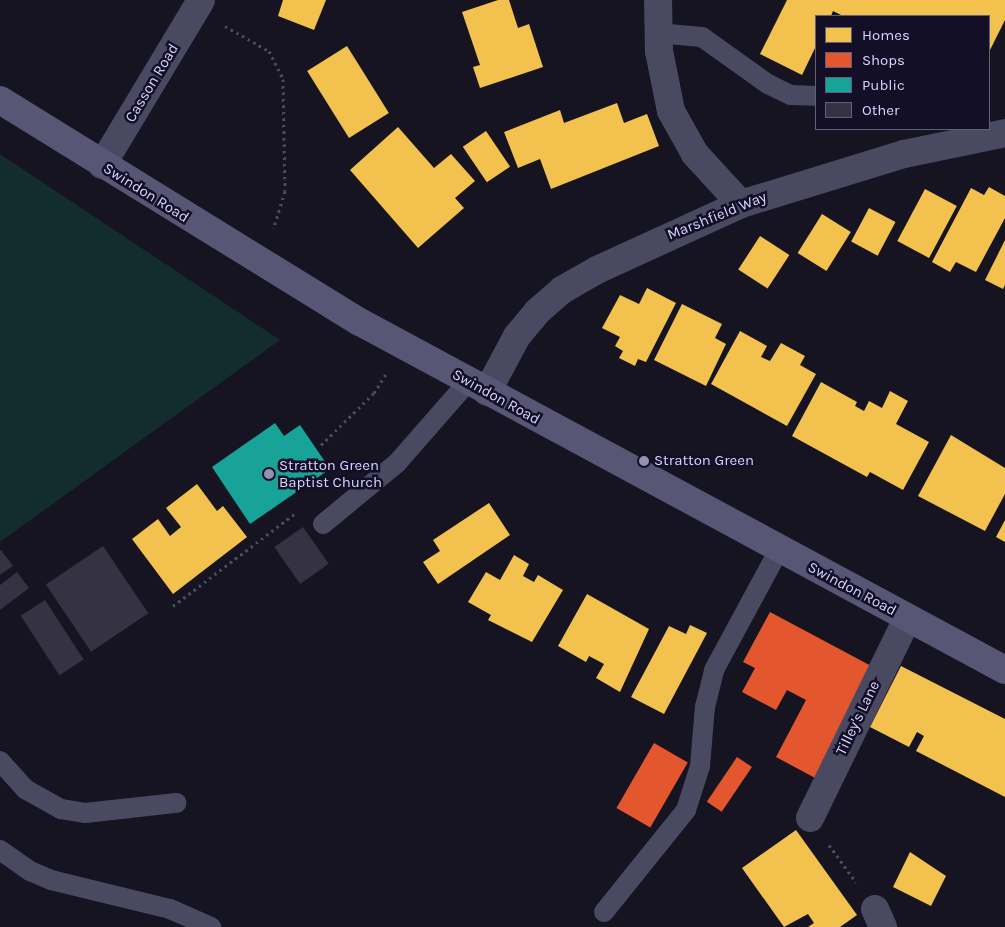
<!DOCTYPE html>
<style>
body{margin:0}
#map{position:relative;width:1005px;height:927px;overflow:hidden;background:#161421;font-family:Karla,sans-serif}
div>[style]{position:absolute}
.green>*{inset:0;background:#132c2d}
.homes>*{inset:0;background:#f2c14e;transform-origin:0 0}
.shops>*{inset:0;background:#e4572e;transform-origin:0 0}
.public>*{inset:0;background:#17a398}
.building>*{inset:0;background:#343243;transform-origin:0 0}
.path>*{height:3px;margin-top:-1.5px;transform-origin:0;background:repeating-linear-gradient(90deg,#44505f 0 2.5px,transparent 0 6.5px)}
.lane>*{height:20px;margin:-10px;padding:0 10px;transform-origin:10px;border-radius:10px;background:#4a4962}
.street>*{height:28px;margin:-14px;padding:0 14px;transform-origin:14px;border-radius:14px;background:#4a4962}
.secondary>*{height:28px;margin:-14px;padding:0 14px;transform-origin:14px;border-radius:14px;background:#575674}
.dots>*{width:14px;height:14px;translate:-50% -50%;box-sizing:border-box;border:2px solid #130f26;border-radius:50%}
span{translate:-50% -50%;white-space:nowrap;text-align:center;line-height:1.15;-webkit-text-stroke:5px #130f26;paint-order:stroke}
.street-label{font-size:15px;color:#d9d4ff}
.poi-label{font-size:15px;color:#d9d4ff}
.left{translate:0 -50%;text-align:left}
.legend{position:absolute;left:815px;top:15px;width:175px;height:115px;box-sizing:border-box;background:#130f26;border:1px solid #625e7d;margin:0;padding:6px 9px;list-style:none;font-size:15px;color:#d9d4ff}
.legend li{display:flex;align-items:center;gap:10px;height:25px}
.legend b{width:25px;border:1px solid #625e7d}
</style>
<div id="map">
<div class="green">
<i style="clip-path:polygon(0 154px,280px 340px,0 542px)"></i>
</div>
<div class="homes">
<i style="clip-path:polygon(283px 0,326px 0,314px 30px,278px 16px)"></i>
<i style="clip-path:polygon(498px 0,509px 0,518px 28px,529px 24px,543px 67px,480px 88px,473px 67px,480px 65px,462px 12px)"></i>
<i style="clip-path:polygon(787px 0,1005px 0,1005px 20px,989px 52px,989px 16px,843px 16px,833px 11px,831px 16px,816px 16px,816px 46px,802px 75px,760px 54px)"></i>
<i style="left:347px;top:46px;width:79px;height:47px;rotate:58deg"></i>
<i style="clip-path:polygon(617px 103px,624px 123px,647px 114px,659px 146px,551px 189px,540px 159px,518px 168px,504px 132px,560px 110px,564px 123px)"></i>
<i style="clip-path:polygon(398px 127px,434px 168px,451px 154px,475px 181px,455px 198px,464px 208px,418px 248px,350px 170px)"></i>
<i style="left:486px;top:131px;width:43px;height:28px;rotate:56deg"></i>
<i style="clip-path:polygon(989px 187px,1005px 196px,1005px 218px,976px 272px,956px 262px,950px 272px,932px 262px,971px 188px,984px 195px)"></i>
<i style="left:925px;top:189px;width:36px;height:59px;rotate:28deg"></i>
<i style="left:869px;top:208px;width:30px;height:38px;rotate:28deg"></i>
<i style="left:822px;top:214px;width:34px;height:46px;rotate:32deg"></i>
<i style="left:760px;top:236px;width:35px;height:40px;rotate:33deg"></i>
<i style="clip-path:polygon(1005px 240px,1005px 285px,1003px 289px,985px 280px)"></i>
<i style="clip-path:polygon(647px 288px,676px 303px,646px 362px,638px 359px,635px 366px,619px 358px,623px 351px,615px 346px,620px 337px,602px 328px,620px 295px,639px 304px)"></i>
<i style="clip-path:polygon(682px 304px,722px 324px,715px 338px,726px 344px,706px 386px,654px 360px)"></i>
<i style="clip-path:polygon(740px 331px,767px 346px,761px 357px,770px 361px,781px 343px,805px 356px,800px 365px,816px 374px,787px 426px,711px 384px)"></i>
<i style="clip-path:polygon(821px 382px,857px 402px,855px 406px,864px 411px,869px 401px,882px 408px,890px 391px,908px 401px,896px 424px,929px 442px,903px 490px,870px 472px,867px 477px,792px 436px)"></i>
<i style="clip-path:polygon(951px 435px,1005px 468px,1005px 494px,985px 531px,918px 496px)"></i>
<i style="clip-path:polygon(197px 484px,217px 511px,223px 506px,247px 537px,173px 594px,132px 539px,158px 519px,170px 536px,181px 527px,166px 508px)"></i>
<i style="clip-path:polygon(489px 503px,510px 535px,438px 584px,423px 562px,440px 551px,433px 540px)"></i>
<i style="clip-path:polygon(1005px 520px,1005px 542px,996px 537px)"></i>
<i style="clip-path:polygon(514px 555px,529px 564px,523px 576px,534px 582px,538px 575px,563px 590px,532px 642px,488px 620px,491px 615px,468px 602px,486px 572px,500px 580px)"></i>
<i style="clip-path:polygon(587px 594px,649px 629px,620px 692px,596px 678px,604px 664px,589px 656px,586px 662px,558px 646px)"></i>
<i style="clip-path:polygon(690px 625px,707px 633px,664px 714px,631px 697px,669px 626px,686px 634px)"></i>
<i style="clip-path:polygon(901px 666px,1005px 719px,1005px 797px,916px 751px,924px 736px,917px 732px,909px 747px,870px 727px)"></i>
<i style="clip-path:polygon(796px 830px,857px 915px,840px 927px,808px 927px,814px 923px,808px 914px,784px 927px,742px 868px)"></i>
<i style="clip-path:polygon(910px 852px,946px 876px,931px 906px,893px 887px)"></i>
</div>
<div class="shops">
<i style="clip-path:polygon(770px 612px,875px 668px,817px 779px,776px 757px,806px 700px,787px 690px,776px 710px,742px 692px,755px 668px,743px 662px)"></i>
<i style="left:654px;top:743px;width:39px;height:75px;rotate:30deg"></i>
<i style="left:737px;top:757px;width:18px;height:54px;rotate:34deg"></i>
</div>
<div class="public">
<i style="clip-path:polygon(275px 423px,284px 436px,300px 425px,330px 469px,250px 524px,212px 467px)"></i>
</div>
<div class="building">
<i style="left:303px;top:527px;width:45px;height:35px;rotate:55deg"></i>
<i style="left:103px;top:546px;width:81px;height:69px;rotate:56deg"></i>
<i style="clip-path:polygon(1px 550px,13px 566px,0 575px,0 551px)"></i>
<i style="clip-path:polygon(17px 572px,29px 588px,0 610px,0 585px)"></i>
<i style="left:45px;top:600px;width:71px;height:29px;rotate:57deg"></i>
</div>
<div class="path">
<i style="left:225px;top:26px;width:51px;rotate:29.6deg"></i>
<i style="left:269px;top:51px;width:31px;rotate:63deg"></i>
<i style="left:283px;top:79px;width:112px;rotate:89deg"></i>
<i style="left:285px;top:191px;width:39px;rotate:107deg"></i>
<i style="left:321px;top:445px;width:74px;rotate:-44.5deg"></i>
<i style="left:374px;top:393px;width:22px;rotate:-58deg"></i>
<i style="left:173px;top:606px;width:152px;rotate:-37.2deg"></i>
<i style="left:829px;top:845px;width:46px;rotate:53.9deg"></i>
</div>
<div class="lane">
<i style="left:657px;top:33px;width:45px;rotate:5.1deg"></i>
<i style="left:702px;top:37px;width:81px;rotate:35.5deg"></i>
<i style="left:768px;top:84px;width:25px;rotate:26deg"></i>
<i style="left:791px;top:95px;width:25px;rotate:2deg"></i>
<i style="left:323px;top:524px;width:96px;rotate:-39.5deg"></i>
<i style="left:397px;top:463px;width:108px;rotate:-48.8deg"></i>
<i style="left:0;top:761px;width:38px;rotate:48deg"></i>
<i style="left:25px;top:789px;width:41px;rotate:29.1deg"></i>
<i style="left:61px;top:809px;width:24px;rotate:9deg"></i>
<i style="left:85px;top:813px;width:92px;rotate:-6.3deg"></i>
<i style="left:0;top:850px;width:37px;rotate:35deg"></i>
<i style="left:30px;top:871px;width:23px;rotate:23deg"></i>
<i style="left:51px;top:880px;width:122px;rotate:13.7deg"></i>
<i style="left:170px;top:909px;width:45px;rotate:23.7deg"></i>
<i style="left:604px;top:912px;width:131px;rotate:-51.2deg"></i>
<i style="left:686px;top:810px;width:46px;rotate:-72.3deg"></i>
<i style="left:700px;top:766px;width:59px;rotate:-85.2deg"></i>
<i style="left:705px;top:707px;width:38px;rotate:-76deg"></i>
<i style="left:714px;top:670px;width:136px;rotate:-61.6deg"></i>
</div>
<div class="street">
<i style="left:658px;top:0;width:51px;rotate:88.9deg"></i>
<i style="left:659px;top:51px;width:61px;rotate:78.7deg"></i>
<i style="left:671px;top:111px;width:49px;rotate:60.8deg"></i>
<i style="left:695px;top:154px;width:68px;rotate:47.4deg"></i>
<i style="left:102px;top:165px;width:192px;rotate:-59deg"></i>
<i style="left:487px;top:392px;width:64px;rotate:-61.8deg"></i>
<i style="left:517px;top:336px;width:33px;rotate:-50deg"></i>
<i style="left:538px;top:311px;width:32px;rotate:-41deg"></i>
<i style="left:562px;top:290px;width:40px;rotate:-29.7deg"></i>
<i style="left:597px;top:270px;width:158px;rotate:-24.6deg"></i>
<i style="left:741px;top:204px;width:170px;rotate:-17.1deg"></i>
<i style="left:904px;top:154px;width:103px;rotate:-11.7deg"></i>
<i style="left:810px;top:818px;width:221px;rotate:-64deg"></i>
<i style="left:875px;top:909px;width:20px;rotate:66deg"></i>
</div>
<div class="secondary">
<i style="left:0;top:100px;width:423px;rotate:31.7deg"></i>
<i style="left:360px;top:322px;width:733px;rotate:28.35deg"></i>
</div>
<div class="dots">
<i style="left:644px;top:461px;background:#9591b1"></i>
<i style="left:269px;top:474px;background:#9591b1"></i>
</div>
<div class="street-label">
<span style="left:152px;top:83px;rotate:-59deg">Casson Road</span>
<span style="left:146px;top:193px;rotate:32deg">Swindon Road</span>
<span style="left:717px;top:216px;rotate:-22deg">Marshfield Way</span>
<span style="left:496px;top:397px;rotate:29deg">Swindon Road</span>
<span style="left:852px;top:589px;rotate:28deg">Swindon Road</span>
<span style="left:858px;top:718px;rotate:-64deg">Tilley's Lane</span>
</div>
<div class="poi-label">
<span class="left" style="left:654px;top:461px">Stratton Green</span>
<span class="left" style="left:279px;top:474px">Stratton Green<br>Baptist Church</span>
</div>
<ul class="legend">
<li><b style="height:14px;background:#f2c14e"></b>Homes</li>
<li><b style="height:14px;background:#e4572e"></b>Shops</li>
<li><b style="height:14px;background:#17a398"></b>Public</li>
<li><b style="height:14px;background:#343243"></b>Other</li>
</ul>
</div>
